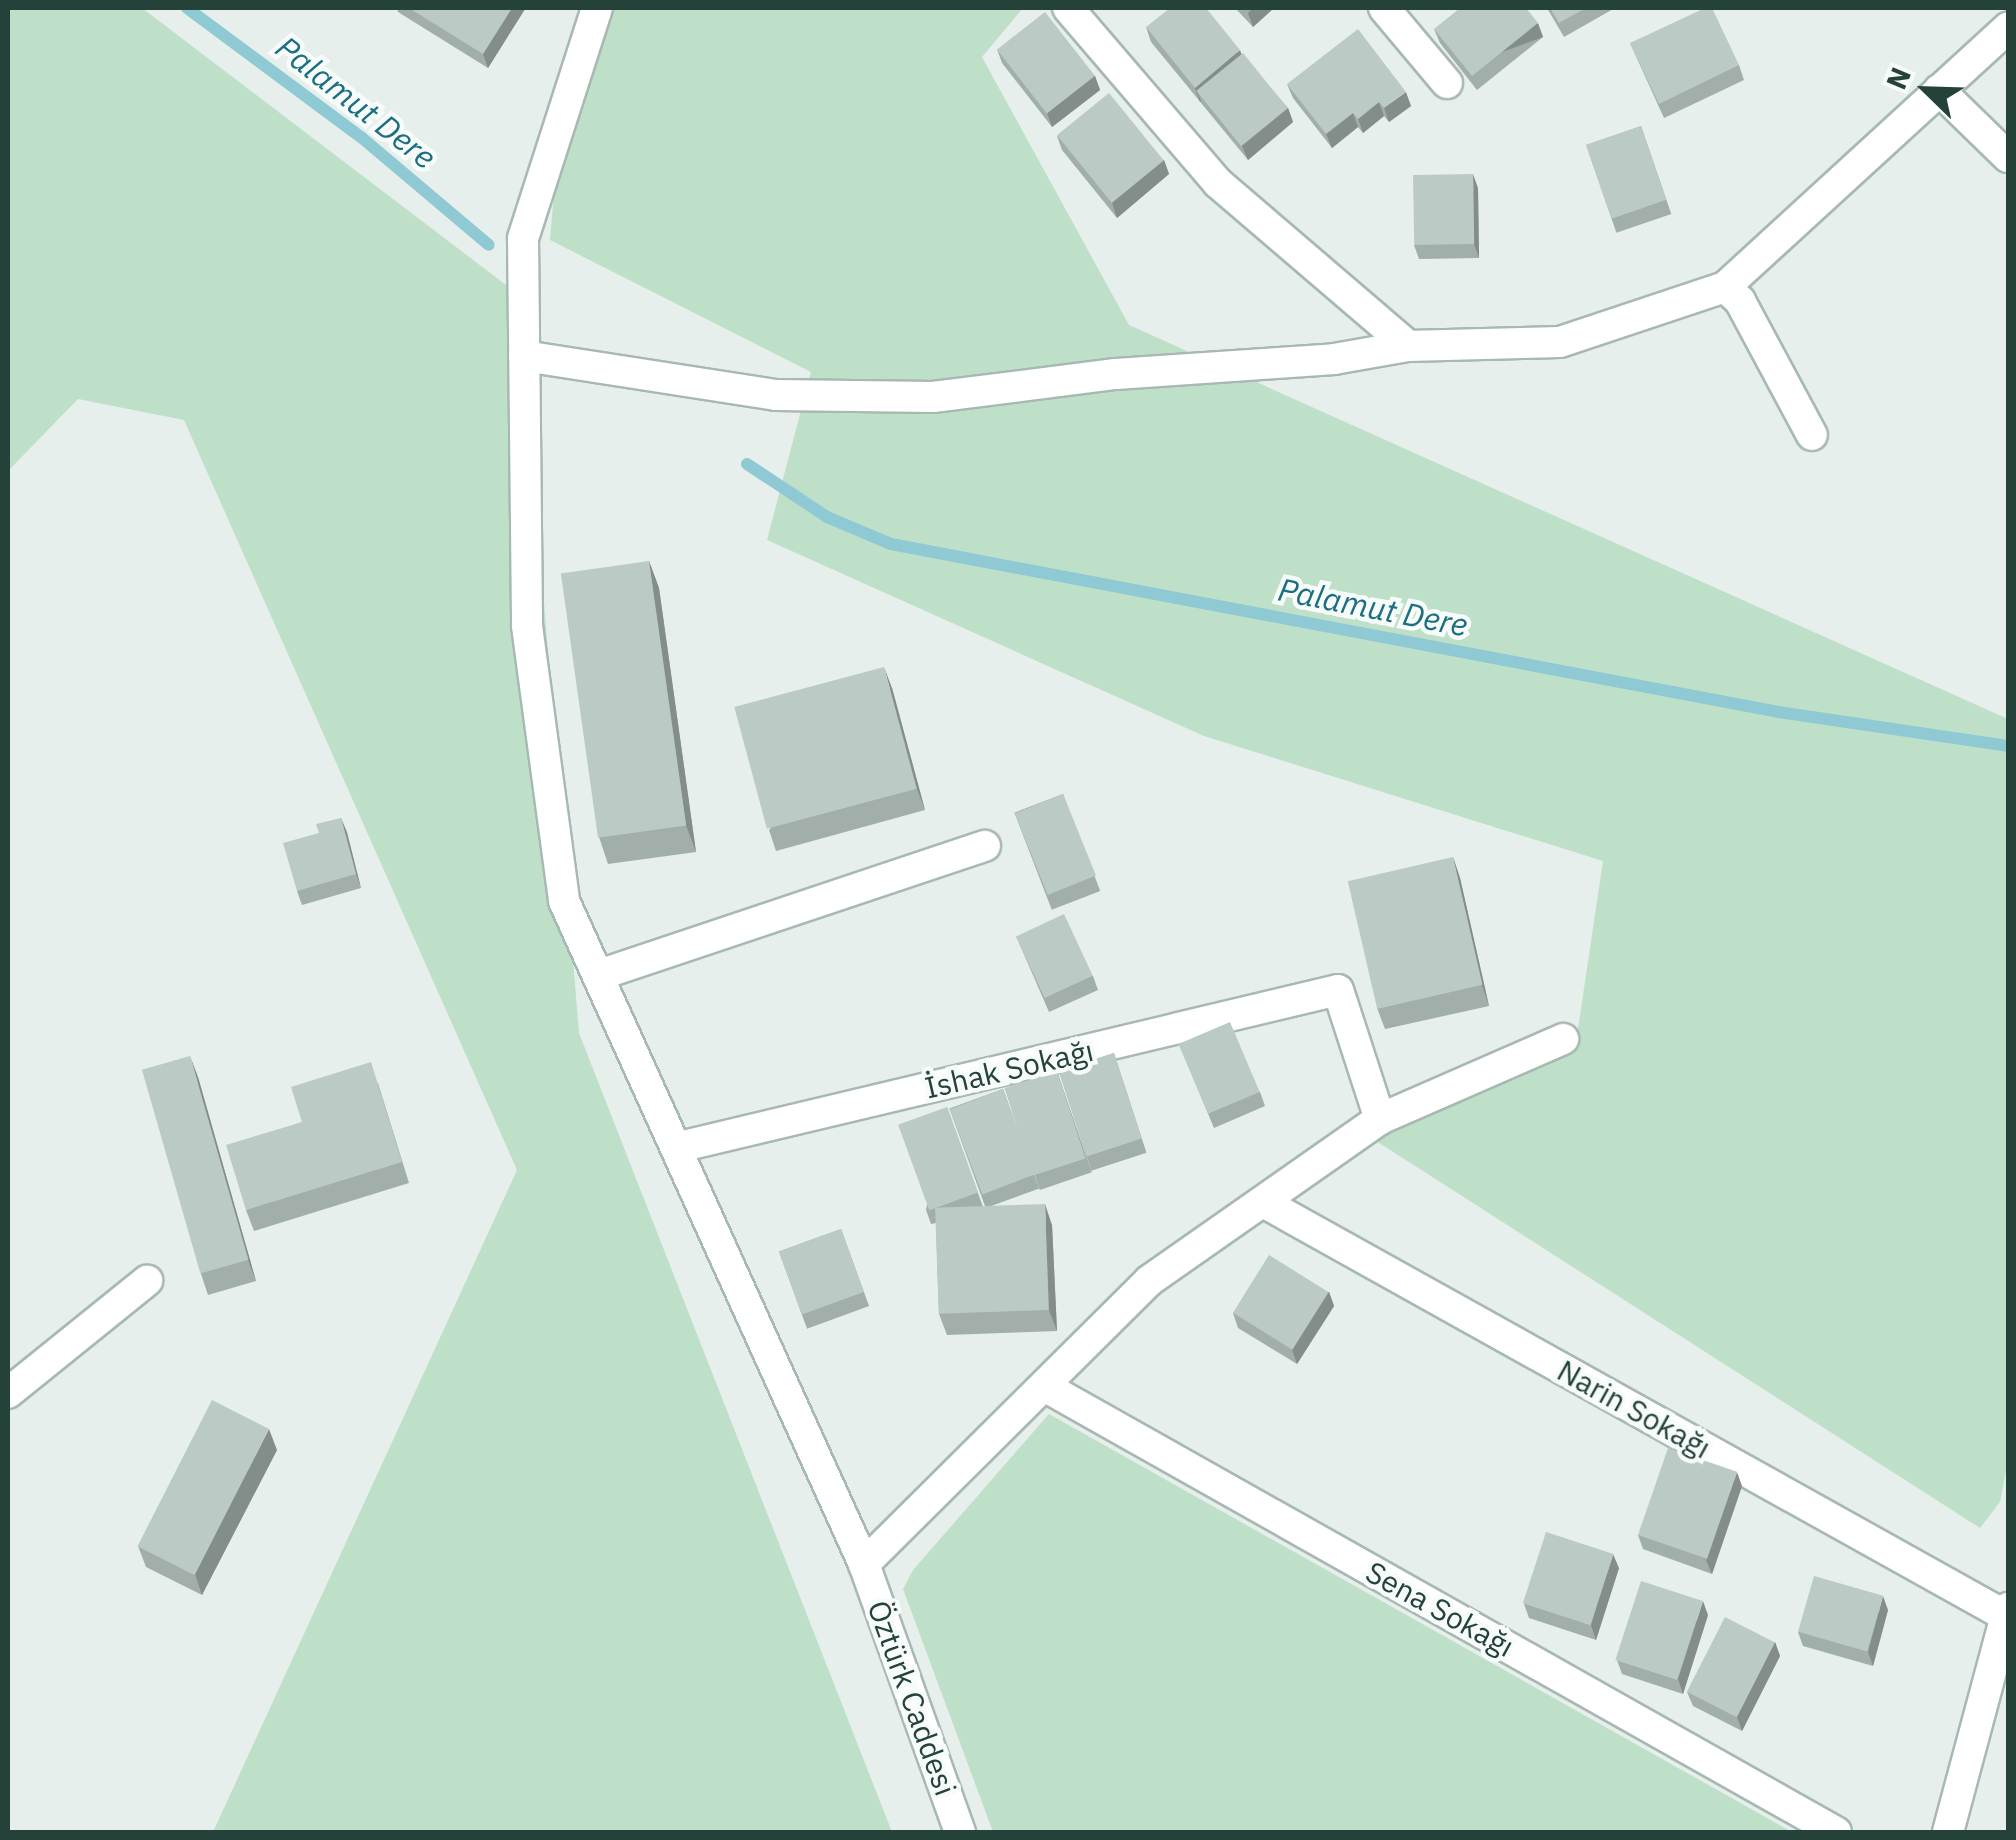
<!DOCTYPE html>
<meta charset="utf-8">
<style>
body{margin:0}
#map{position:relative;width:2016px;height:1840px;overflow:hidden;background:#e6efeb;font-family:"IBM Plex Sans",sans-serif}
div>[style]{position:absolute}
.green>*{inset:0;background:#bfe0c8}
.stream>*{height:12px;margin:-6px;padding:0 6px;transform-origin:6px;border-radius:6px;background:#8ec9d4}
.roads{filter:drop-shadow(2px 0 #a8b8b2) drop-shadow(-2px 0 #a8b8b2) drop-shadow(0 2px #a8b8b2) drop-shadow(0 -2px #a8b8b2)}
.minor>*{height:30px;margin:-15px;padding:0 15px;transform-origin:15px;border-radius:15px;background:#fff}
.wall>*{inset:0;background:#a1aea9;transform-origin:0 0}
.shaded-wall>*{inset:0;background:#838d89;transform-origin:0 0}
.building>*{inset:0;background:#bbcac4;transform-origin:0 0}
span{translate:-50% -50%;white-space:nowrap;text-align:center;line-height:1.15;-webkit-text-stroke:9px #f7fbf9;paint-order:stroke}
.street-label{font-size:30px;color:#24423a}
.water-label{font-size:32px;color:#1c6f80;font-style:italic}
.frame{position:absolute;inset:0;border:10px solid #24423a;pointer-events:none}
.north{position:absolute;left:1876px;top:40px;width:100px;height:100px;-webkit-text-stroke:8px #f7fbf9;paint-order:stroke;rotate:293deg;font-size:28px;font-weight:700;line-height:40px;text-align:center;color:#24423a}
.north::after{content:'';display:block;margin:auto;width:35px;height:45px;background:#24423a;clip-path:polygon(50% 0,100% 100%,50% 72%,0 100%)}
</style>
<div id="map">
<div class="green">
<i style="clip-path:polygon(8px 8px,142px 8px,510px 288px,524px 356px,579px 1033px,892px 1832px,213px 1832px,517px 1170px,184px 420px,78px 399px,8px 471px)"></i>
<i style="clip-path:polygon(610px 8px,1023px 8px,982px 57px,1129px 325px,2008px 719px,2008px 1460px,2000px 1502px,1980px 1528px,1373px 1139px,1576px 1042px,1603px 861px,1204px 736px,767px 540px,811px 372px,550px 240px,562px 98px)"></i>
<i style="clip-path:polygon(1049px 1414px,1792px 1832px,993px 1832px,903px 1589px,913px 1570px)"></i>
</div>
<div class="stream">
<i style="left:187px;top:8px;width:217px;rotate:36.6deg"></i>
<i style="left:361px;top:137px;width:167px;rotate:40.2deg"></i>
<i style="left:747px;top:464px;width:96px;rotate:33.5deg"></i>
<i style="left:827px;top:517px;width:69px;rotate:22.9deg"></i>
<i style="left:891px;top:544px;width:903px;rotate:10.72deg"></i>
<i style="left:1778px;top:712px;width:232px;rotate:8.4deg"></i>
</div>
<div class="roads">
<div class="minor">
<i style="left:597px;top:8px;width:242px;rotate:107.8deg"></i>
<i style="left:523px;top:238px;width:388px;rotate:89.4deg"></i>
<i style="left:527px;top:626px;width:277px;rotate:82.3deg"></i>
<i style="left:564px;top:901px;width:728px;rotate:65.65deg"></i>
<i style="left:864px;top:1564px;width:285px;rotate:70.3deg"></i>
<i style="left:1068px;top:8px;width:230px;rotate:49.4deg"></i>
<i style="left:1218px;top:183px;width:250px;rotate:40.6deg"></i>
<i style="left:1408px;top:346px;width:152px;rotate:-1.5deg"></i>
<i style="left:1560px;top:342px;width:174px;rotate:-18.4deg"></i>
<i style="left:1725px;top:287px;width:384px;rotate:-42.5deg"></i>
<i style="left:1384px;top:8px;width:98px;rotate:50deg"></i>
<i style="left:1939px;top:90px;width:96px;rotate:44.2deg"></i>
<i style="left:1725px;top:287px;width:21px;rotate:43deg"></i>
<i style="left:1740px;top:301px;width:152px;rotate:61.8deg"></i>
<i style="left:524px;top:356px;width:255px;rotate:8.8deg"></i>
<i style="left:776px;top:395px;width:157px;rotate:0.7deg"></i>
<i style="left:933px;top:397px;width:184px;rotate:-7.2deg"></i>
<i style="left:1116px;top:374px;width:219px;rotate:-3.9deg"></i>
<i style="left:1334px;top:359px;width:75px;rotate:-10deg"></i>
<i style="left:599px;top:975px;width:407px;rotate:-18.5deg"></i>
<i style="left:1380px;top:1119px;width:200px;rotate:-23.6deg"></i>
<i style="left:679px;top:1147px;width:677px;rotate:-13.4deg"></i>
<i style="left:1338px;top:990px;width:136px;rotate:72deg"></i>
<i style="left:1380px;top:1119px;width:282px;rotate:145deg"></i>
<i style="left:1149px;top:1281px;width:402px;rotate:135.2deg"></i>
<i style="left:1263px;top:1202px;width:851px;rotate:29.13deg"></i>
<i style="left:1044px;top:1386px;width:909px;rotate:29.39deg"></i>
<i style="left:8px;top:1393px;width:179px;rotate:-38.9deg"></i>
<i style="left:1948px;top:1832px;width:232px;rotate:-75deg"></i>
</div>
</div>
<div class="wall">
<i style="clip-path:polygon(397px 8px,525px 8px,525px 9px,488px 68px,398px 12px)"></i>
<i style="clip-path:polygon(1235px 8px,1274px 8px,1253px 27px)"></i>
<i style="clip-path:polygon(1547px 8px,1615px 8px,1564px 37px)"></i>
<i style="clip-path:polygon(1146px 27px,1241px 54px,1288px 108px,1293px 122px,1248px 160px,1151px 42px)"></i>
<i style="clip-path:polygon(1434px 29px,1543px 37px,1477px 90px,1440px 43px)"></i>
<i style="clip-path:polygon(1630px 43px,1739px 65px,1744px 80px,1664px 118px)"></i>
<i style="clip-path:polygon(997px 49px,1095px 76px,1100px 90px,1052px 127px,1002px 63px)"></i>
<i style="clip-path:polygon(1287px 84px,1411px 106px,1389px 122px,1384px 116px,1363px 133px,1358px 127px,1332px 148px,1293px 98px)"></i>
<i style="left:1641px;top:126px;width:93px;height:58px;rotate:71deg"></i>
<i style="clip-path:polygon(1057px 136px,1164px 160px,1169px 174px,1117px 218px,1062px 150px)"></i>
<i style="clip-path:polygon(1478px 188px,1479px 258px,1419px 259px,1414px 245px)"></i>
<i style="clip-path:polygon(649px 561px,659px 588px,696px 852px,608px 864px,599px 837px)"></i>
<i style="clip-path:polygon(892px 688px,925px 810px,776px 851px,769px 830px)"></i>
<i style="left:1063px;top:794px;width:104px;height:52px;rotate:69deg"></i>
<i style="clip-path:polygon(341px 818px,361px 888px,302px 905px,297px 891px,319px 833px)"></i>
<i style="clip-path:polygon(1453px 857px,1460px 878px,1489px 1006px,1385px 1029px,1377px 1008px)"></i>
<i style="clip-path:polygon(1016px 936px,1093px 976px,1098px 990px,1049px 1012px)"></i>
<i style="clip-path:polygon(1179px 1044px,1260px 1092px,1265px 1106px,1214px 1128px)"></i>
<i style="left:1114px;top:1053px;width:105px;height:58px;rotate:72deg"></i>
<i style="left:1057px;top:1071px;width:107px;height:55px;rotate:71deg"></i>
<i style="clip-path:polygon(198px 1077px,256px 1281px,208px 1295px,201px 1274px)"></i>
<i style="clip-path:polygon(378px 1083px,409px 1183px,254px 1231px,246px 1210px,302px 1122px)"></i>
<i style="left:1003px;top:1089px;width:106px;height:57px;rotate:70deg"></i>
<i style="clip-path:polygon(947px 1107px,983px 1207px,1052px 1225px,1057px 1331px,947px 1335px,939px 1314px,936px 1223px,931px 1224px,926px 1210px)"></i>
<i style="left:841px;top:1229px;width:82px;height:66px;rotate:70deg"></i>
<i style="clip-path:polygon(1329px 1292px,1334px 1306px,1297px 1364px,1238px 1328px,1233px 1313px)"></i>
<i style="clip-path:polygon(277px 1450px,202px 1595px,146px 1567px,138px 1546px)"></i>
<i style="clip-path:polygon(1742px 1486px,1712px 1574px,1643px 1549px,1638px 1535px)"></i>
<i style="clip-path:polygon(1619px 1568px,1596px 1640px,1529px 1618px,1524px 1604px)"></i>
<i style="clip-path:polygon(1888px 1610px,1873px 1666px,1803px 1646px,1798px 1632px)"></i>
<i style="clip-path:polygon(1708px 1615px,1683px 1694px,1622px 1674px,1617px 1660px)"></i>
<i style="clip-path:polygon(1775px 1642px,1780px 1656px,1742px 1731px,1693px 1706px,1687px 1692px)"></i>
</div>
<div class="shaded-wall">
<i style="clip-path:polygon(512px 8px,525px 8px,525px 9px,488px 68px,483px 54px)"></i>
<i style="clip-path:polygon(1253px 8px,1274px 8px,1253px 27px,1248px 13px)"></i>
<i style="left:1538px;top:23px;width:15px;height:85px;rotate:70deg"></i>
<i style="clip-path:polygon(1240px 50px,1245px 64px,1197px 91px,1201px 101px,1200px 102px,1195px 88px)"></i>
<i style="clip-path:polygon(1095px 76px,1100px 90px,1052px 127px,1047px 113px)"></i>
<i style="clip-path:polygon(1406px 92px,1411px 106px,1389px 122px,1384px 108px)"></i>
<i style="clip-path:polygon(1379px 102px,1384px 116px,1363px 133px,1358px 119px)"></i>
<i style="clip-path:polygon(1288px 108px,1293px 122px,1248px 160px,1242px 146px)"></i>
<i style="clip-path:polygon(1353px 113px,1358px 127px,1332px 148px,1326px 134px)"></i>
<i style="clip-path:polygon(1164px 160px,1169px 174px,1117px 218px,1112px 203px)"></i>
<i style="clip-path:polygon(1473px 174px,1478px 188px,1479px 258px,1474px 244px)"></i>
<i style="clip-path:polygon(649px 561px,659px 588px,696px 852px,686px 825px)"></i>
<i style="clip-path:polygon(884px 667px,892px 688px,925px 810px,917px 789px)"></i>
<i style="clip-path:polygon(341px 818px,347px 832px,361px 888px,356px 874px)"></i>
<i style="clip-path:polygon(1453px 857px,1460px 878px,1489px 1006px,1482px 985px)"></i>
<i style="clip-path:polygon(190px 1056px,198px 1077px,256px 1281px,248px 1260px)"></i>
<i style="clip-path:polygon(1045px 1204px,1052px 1225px,1057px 1331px,1049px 1310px)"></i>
<i style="clip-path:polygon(1329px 1292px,1334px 1306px,1297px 1364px,1292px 1350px)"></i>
<i style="clip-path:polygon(269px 1429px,277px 1450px,202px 1595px,195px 1574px)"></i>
<i style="clip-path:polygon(1737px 1472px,1742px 1486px,1712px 1574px,1706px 1560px)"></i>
<i style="clip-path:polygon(1613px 1554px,1619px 1568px,1596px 1640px,1591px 1625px)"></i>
<i style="clip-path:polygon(1883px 1596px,1888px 1610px,1873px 1666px,1868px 1652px)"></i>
<i style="clip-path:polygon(1703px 1601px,1708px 1615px,1683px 1694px,1678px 1679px)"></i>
<i style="clip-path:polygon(1775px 1642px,1780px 1656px,1742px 1731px,1737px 1717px)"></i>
</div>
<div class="building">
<i style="clip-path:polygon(409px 8px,512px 8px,483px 54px)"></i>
<i style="clip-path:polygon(1170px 8px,1206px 8px,1240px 50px,1195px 88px,1146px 27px)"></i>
<i style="clip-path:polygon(1460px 8px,1526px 8px,1538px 23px,1472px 76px,1434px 29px)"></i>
<i style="clip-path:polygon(1550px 8px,1586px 8px,1559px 23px)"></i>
<i style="clip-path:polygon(1705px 8px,1712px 8px,1739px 65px,1659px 104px,1630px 43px)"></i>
<i style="left:1045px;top:12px;width:81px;height:61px;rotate:52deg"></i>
<i style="clip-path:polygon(1358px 29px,1406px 92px,1384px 108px,1379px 102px,1358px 119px,1353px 113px,1326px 134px,1287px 84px)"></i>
<i style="left:1243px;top:53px;width:71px;height:60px;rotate:51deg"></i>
<i style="left:1109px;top:93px;width:87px;height:67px;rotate:51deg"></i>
<i style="left:1641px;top:126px;width:78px;height:58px;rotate:71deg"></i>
<i style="left:1473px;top:174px;width:70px;height:60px;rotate:89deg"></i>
<i style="left:649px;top:561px;width:267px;height:89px;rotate:82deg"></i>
<i style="left:884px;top:667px;width:126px;height:155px;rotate:75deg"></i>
<i style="left:1063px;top:794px;width:88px;height:52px;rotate:68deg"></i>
<i style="clip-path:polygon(341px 818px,356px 874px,297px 891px,283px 843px,319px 833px,316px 824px)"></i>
<i style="left:1453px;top:857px;width:131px;height:108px;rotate:77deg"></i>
<i style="left:1064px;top:914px;width:68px;height:53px;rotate:65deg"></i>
<i style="left:1230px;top:1022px;width:76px;height:56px;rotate:67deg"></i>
<i style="left:1114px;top:1053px;width:90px;height:58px;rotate:72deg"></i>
<i style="left:190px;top:1056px;width:212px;height:50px;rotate:74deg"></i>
<i style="clip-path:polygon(371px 1062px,402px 1162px,246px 1210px,226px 1145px,302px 1122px,291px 1087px)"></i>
<i style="left:1057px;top:1071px;width:92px;height:55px;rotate:72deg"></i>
<i style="left:1003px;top:1089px;width:91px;height:57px;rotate:69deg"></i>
<i style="left:947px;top:1107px;width:91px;height:52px;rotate:70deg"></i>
<i style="left:1045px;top:1204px;width:106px;height:110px;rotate:88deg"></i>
<i style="left:841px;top:1229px;width:67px;height:66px;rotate:70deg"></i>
<i style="left:1269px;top:1255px;width:70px;height:68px;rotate:32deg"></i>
<i style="left:212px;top:1400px;width:64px;height:164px;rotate:27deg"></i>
<i style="left:1668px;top:1448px;width:73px;height:92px;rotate:19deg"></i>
<i style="left:1546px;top:1532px;width:71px;height:75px;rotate:18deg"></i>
<i style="left:1814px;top:1576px;width:72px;height:58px;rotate:16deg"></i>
<i style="left:1641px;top:1581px;width:65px;height:83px;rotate:18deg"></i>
<i style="left:1725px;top:1617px;width:56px;height:84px;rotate:27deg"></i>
</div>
<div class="street-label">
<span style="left:1009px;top:1069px;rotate:-13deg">İshak Sokağı</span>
<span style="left:1634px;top:1409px;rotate:29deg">Narin Sokağı</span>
<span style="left:1440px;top:1609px;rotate:29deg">Sena Sokağı</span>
<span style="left:912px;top:1698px;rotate:70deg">Öztürk Caddesi</span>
</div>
<div class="water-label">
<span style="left:356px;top:102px;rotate:38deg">Palamut Dere</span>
<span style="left:1373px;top:607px;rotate:11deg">Palamut Dere</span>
</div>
<div class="frame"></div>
<div class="north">N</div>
</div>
